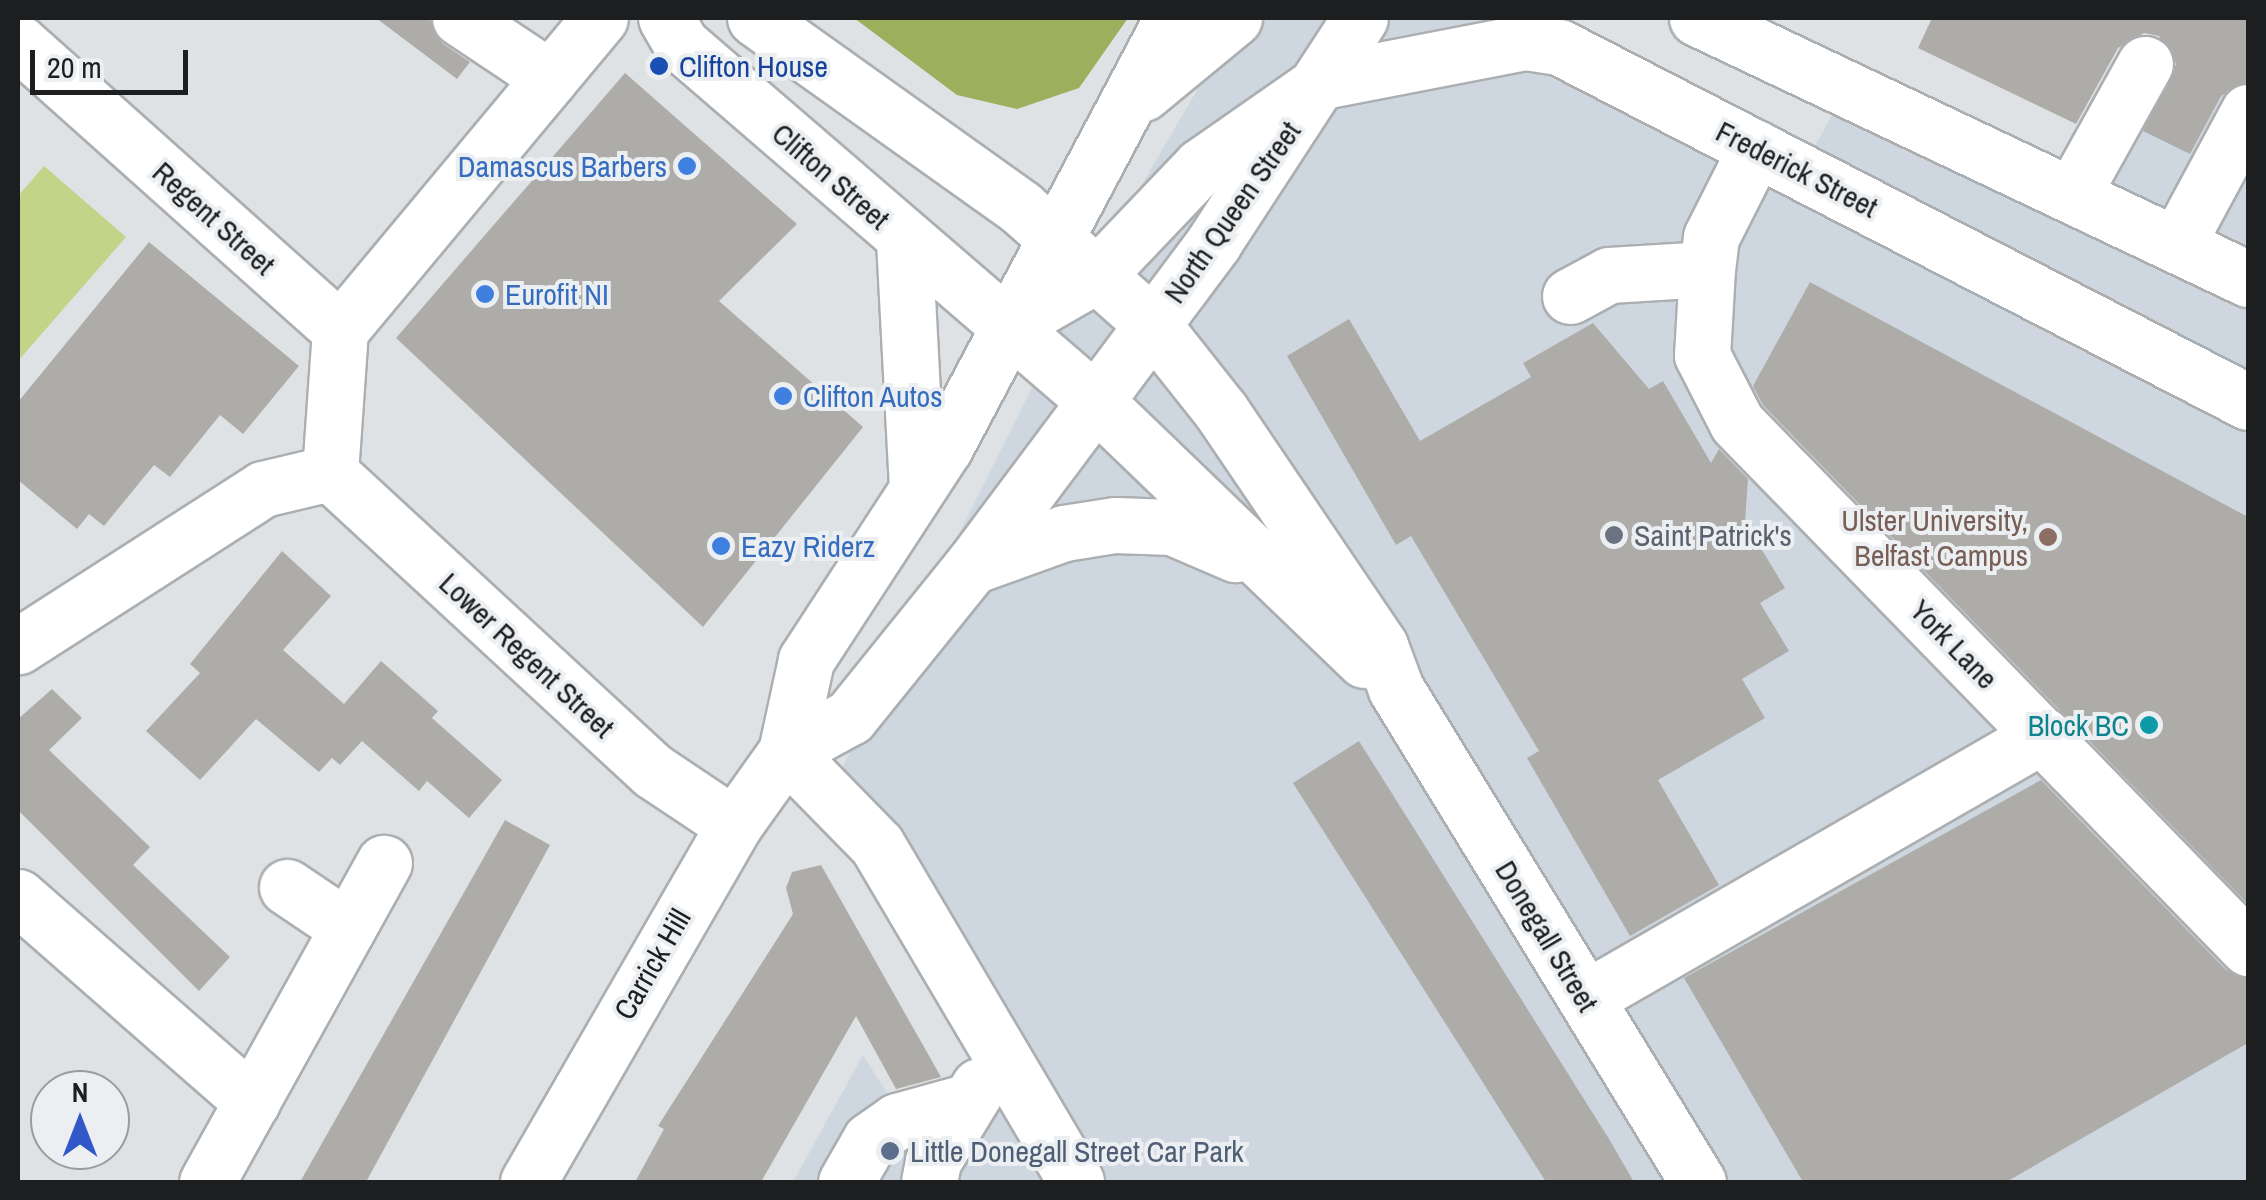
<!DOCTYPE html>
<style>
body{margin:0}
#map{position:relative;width:2266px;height:1200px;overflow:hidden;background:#dfe2e4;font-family:"Archivo Narrow",sans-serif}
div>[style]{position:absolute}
.built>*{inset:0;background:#ced7df}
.green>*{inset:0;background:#c2d487}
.forest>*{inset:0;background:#9caf5c}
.building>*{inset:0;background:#aeaca9}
.roads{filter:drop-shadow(2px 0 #acafb1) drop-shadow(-2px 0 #acafb1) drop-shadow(0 2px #acafb1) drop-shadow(0 -2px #acafb1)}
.minor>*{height:55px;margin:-27.5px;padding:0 27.5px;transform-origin:27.5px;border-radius:27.5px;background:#fff}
.major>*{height:55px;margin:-27.5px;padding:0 27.5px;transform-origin:27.5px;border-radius:27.5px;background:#fff}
.dots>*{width:28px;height:28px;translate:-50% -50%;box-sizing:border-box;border:5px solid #eceff2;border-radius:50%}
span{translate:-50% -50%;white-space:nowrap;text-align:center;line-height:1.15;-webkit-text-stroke:8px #eceff2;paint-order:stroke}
.transit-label{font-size:30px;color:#164399}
.left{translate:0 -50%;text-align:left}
.shop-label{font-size:30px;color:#366cbe}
.right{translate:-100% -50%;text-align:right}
.street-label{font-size:30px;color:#1d1e1f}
.education-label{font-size:30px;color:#785e54}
.worship-label{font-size:30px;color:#5b616d}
.culture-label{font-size:30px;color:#0d838f}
.service-label{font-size:30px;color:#4e5e75}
.frame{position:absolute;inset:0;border:20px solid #1d1e1f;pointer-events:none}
.north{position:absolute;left:30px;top:1070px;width:100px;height:100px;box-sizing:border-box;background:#eceff2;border:2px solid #999b9e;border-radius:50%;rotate:0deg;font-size:28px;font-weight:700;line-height:40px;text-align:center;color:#1d1e1f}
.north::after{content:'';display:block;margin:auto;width:35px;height:45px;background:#3257c8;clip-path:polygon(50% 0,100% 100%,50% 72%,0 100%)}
.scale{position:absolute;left:30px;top:50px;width:158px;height:45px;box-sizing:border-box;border:5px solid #1d1e1f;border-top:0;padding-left:12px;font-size:30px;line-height:35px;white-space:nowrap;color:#1d1e1f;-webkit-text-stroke:8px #eceff2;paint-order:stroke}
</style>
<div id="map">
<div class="built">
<i style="clip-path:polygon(1239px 18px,1555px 18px,1815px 146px,1847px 88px,2092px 204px,2207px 18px,2248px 18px,2248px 1182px,793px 1182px,863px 1055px,899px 1112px,981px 1068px,830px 792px,1081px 289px)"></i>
</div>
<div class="green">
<i style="clip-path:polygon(44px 166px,126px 237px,18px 361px,18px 196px)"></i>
</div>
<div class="forest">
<i style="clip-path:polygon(854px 18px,1128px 18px,1079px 88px,1017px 109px,957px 95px)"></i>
</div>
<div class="building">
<i style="clip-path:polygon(376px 18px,429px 18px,442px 43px,470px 62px,457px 79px)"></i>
<i style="clip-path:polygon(1932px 18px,2248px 18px,2248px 81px,2221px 96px,2190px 154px,2143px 131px,2176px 64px,2159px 36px,2144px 33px,2118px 48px,2076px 124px,1918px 48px)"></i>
<i style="clip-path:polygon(625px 73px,797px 224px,719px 301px,863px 427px,703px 627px,396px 338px)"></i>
<i style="clip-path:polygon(149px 242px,299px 366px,243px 434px,220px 415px,170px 477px,154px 465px,104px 526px,89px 514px,77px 529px,18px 480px,18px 402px)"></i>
<i style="clip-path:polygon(1810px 282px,2248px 517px,2248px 904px,1763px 405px,1753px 386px)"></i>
<i style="clip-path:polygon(1349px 319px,1420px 441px,1531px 377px,1523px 363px,1593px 323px,1649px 389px,1663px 381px,1711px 463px,1719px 449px,1748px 479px,1745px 522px,1785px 588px,1760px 603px,1789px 651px,1742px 679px,1765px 718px,1658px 780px,1719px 885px,1630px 936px,1527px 758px,1539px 751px,1411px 536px,1396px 545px,1287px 356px)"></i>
<i style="clip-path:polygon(282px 551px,331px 596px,283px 650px,344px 704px,381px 661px,438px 711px,432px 718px,502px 780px,469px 818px,427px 781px,419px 791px,362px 741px,340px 765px,332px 758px,319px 772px,256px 719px,200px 780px,146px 731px,200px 673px,190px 664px)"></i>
<i style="clip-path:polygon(52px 689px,82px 718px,49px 750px,150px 847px,133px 865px,230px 957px,199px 991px,18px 810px,18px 719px)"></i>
<i style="clip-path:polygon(1359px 741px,1609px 1139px,1634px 1182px,1546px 1182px,1293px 783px)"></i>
<i style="clip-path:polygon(2041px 780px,2226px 970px,2248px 978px,2248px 1043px,2006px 1182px,1803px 1182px,1684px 978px)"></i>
<i style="clip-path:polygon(505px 820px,550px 845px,366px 1182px,300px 1182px)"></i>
<i style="clip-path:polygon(821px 865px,941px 1077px,896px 1089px,856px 1016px,761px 1182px,635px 1182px,664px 1129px,658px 1126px,793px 914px,786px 888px,792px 872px)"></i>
</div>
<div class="roads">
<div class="minor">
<i style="left:460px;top:18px;width:108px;rotate:33.7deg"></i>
<i style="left:18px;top:42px;width:432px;rotate:41.8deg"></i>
<i style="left:340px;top:330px;width:143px;rotate:94deg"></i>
<i style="left:330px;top:473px;width:69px;rotate:166.6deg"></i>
<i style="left:263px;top:489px;width:291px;rotate:147.3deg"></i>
<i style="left:1756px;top:148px;width:100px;rotate:116.8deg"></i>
<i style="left:1711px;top:237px;width:32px;rotate:97deg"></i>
<i style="left:1707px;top:269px;width:86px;rotate:93.3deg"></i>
<i style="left:1702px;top:355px;width:76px;rotate:62.8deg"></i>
<i style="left:1737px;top:423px;width:733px;rotate:45.77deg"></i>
<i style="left:2072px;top:195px;width:150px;rotate:-60.9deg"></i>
<i style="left:2177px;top:244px;width:150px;rotate:-61.7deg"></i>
<i style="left:1570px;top:296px;width:44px;rotate:-28.3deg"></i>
<i style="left:1609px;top:275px;width:98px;rotate:-3.5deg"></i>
<i style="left:340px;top:330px;width:406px;rotate:-50.2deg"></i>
<i style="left:330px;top:473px;width:439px;rotate:42.7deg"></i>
<i style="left:653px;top:771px;width:97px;rotate:33.7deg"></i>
<i style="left:786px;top:752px;width:130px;rotate:45.6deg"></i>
<i style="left:877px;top:845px;width:391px;rotate:59.4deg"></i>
<i style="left:287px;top:887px;width:73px;rotate:33.9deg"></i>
<i style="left:18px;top:897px;width:311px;rotate:41.2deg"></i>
<i style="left:1586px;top:998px;width:527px;rotate:-29.92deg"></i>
<i style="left:207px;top:1182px;width:365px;rotate:-61deg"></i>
<i style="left:846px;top:1182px;width:48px;rotate:-60.3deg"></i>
<i style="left:870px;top:1140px;width:33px;rotate:-35deg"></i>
<i style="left:897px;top:1121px;width:72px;rotate:-15.4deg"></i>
<i style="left:929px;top:1182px;width:21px;rotate:-79deg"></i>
<i style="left:933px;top:1161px;width:88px;rotate:-58.5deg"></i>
</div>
<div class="major">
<i style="left:666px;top:18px;width:30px;rotate:60deg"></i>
<i style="left:681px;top:44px;width:545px;rotate:40.76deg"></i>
<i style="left:1094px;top:400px;width:375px;rotate:43.9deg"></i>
<i style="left:755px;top:18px;width:327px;rotate:35.5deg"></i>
<i style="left:1021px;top:208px;width:175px;rotate:41.5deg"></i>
<i style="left:1152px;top:324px;width:111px;rotate:51.6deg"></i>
<i style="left:1221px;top:411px;width:284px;rotate:55.9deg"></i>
<i style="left:1380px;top:646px;width:46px;rotate:69.6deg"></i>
<i style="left:1396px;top:689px;width:578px;rotate:58.51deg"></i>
<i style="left:1697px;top:18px;width:610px;rotate:25.35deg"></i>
<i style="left:1143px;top:93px;width:118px;rotate:-39.5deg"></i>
<i style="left:904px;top:240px;width:248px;rotate:87deg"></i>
<i style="left:1004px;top:328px;width:108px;rotate:-29.9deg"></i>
<i style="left:1098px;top:274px;width:149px;rotate:-46.4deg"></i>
<i style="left:1201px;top:166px;width:149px;rotate:-34.9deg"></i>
<i style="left:1323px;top:81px;width:207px;rotate:-10.9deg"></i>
<i style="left:1526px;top:42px;width:33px;rotate:9deg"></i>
<i style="left:1559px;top:47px;width:775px;rotate:27.26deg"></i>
<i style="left:972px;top:566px;width:98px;rotate:-19.7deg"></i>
<i style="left:1064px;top:533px;width:52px;rotate:-8.9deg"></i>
<i style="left:1115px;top:525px;width:57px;rotate:2deg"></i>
<i style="left:1172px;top:527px;width:69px;rotate:23.2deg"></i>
<i style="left:786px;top:752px;width:73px;rotate:-28.7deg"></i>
<i style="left:850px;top:717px;width:194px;rotate:-51.1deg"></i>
<i style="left:972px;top:566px;width:404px;rotate:-53.2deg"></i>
<i style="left:1214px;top:242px;width:267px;rotate:-56.9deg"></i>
<i style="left:528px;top:1182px;width:412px;rotate:-60deg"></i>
<i style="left:734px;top:825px;width:90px;rotate:-54.5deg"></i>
<i style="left:786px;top:752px;width:94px;rotate:-77.7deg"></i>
<i style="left:806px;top:660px;width:254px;rotate:-56.9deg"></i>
<i style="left:945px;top:447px;width:485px;rotate:-62.1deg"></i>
</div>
</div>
<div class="dots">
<i style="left:659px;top:66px;background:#1a4fb4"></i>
<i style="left:687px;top:166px;background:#3f7fe0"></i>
<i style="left:485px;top:294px;background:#3f7fe0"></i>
<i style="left:783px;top:396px;background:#3f7fe0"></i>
<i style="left:1614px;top:535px;background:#6b7280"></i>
<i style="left:2048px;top:537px;background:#8d6e63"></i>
<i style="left:721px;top:546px;background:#3f7fe0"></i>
<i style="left:2149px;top:725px;background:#0f9aa8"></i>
<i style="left:890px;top:1151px;background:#5c6f8a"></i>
</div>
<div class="transit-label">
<span class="left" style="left:679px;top:66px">Clifton House</span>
</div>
<div class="shop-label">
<span class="right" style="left:667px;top:166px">Damascus Barbers</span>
<span class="left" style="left:505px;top:294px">Eurofit NI</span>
<span class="left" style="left:803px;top:396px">Clifton Autos</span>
<span class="left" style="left:741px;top:546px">Eazy Riderz</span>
</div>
<div class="street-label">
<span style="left:1797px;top:169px;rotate:27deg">Frederick Street</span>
<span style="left:831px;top:176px;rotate:41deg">Clifton Street</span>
<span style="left:1232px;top:212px;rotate:-55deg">North Queen Street</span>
<span style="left:214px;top:218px;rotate:42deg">Regent Street</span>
<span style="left:1954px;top:644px;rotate:46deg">York Lane</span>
<span style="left:527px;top:655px;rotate:43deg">Lower Regent Street</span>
<span style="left:1547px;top:936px;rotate:59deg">Donegall Street</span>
<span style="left:652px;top:964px;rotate:-60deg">Carrick Hill</span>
</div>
<div class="education-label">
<span class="right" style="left:2028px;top:537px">Ulster University,<br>Belfast Campus</span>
</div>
<div class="worship-label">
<span class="left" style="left:1634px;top:535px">Saint Patrick's</span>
</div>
<div class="culture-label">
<span class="right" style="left:2129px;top:725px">Block BC</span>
</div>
<div class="service-label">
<span class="left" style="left:910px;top:1151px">Little Donegall Street Car Park</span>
</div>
<div class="frame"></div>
<div class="north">N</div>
<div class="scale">20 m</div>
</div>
